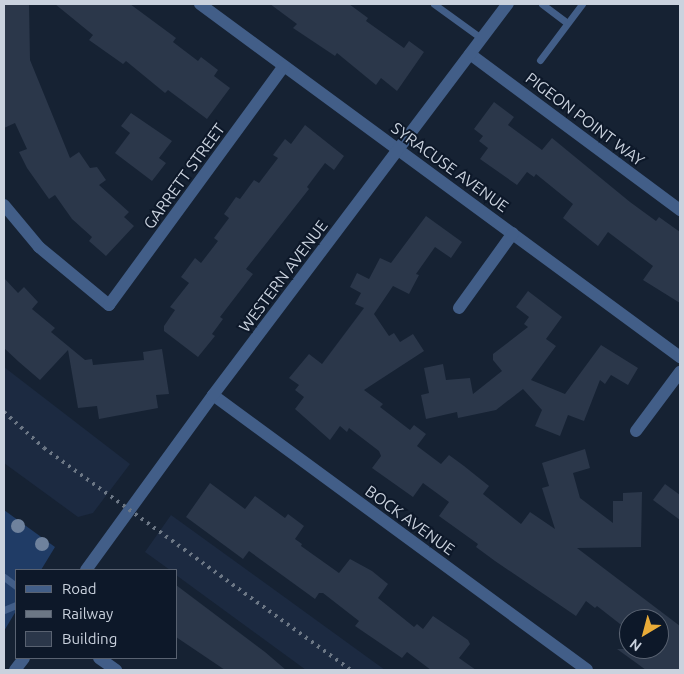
<!DOCTYPE html>
<style>
body{margin:0}
#map{position:relative;width:684px;height:674px;overflow:hidden;background:#162233;font-family:Ubuntu,sans-serif}
div>[style]{position:absolute}
.built>*{inset:0;background:#1c2a41}
.green>*{inset:0;background:#203c66}
.building>*{inset:0;background:#2b374a}
.service>*{height:7px;margin:-3.5px;padding:0 3.5px;transform-origin:3.5px;border-radius:3.5px;background:#425e88}
.minor>*{height:12px;margin:-6px;padding:0 6px;transform-origin:6px;border-radius:6px;background:#425e88}
.tertiary>*{height:12px;margin:-6px;padding:0 6px;transform-origin:6px;border-radius:6px;background:#425e88}
.rail>*{height:4px;margin-top:-2px;transform-origin:0;background:repeating-linear-gradient(90deg,#6c7785 0 2.5px,transparent 0 7.5px)}
.trees>*{width:14px;height:14px;margin:-7px;border-radius:50%;background:#6f829d}
span{translate:-50% -50%;white-space:nowrap;text-align:center;line-height:1.15;-webkit-text-stroke:4px #0d1829;paint-order:stroke}
.street-label{font-size:16px;color:#cad2de}
.frame{position:absolute;inset:0;border:5px solid #cad2de;pointer-events:none}
.legend{position:absolute;left:15px;top:569px;width:162px;height:90px;box-sizing:border-box;background:#0d1829;border:1px solid #596271;margin:0;padding:6px 9px;list-style:none;font-size:15px;color:#cad2de}
.legend li{display:flex;align-items:center;gap:10px;height:25px}
.legend b{width:25px;border:1px solid #596271}
.north{position:absolute;left:619px;top:609px;width:50px;height:50px;box-sizing:border-box;background:#0d1829;border:1px solid #596271;border-radius:50%;rotate:217deg;font-size:14px;font-weight:700;line-height:20px;text-align:center;color:#cad2de}
.north::after{content:'';display:block;margin:auto;width:18px;height:22px;background:#e9ab38;clip-path:polygon(50% 0,100% 100%,50% 72%,0 100%)}
</style>
<div id="map">
<div class="built">
<i style="clip-path:polygon(4px 367px,130px 464px,93px 513px,78px 517px,4px 463px)"></i>
<i style="clip-path:polygon(171px 515px,385px 670px,306px 670px,176px 575px,176px 570px,170px 570px,145px 552px)"></i>
</div>
<div class="green">
<i style="clip-path:polygon(4px 510px,55px 547px,41px 570px,16px 570px,16px 611px,4px 631px)"></i>
</div>
<div class="building">
<i style="clip-path:polygon(4px 4px,29px 4px,30px 60px,70px 158px,79px 152px,90px 168px,97px 167px,106px 180px,99px 185px,129px 212px,124px 217px,134px 226px,106px 256px,89px 241px,92px 237px,72px 219px,55px 195px,49px 199px,27px 168px,19px 152px,27px 149px,15px 123px,4px 128px)"></i>
<i style="clip-path:polygon(55px 4px,130px 4px,176px 38px,173px 42px,198px 61px,201px 57px,218px 70px,214px 76px,230px 88px,207px 119px,168px 90px,165px 93px,126px 61px,123px 64px,89px 40px,93px 35px)"></i>
<i style="clip-path:polygon(270px 4px,349px 4px,368px 18px,366px 21px,404px 48px,409px 41px,424px 52px,397px 91px,381px 78px,376px 85px,337px 53px,335px 56px,293px 28px,297px 24px)"></i>
<i style="clip-path:polygon(494px 102px,514px 117px,508px 125px,542px 150px,552px 138px,630px 202px,656px 221px,659px 217px,680px 232px,680px 303px,643px 280px,653px 266px,608px 232px,598px 246px,563px 218px,573px 204px,536px 174px,534px 177px,527px 172px,517px 185px,480px 159px,488px 148px,479px 141px,483px 136px,474px 129px)"></i>
<i style="clip-path:polygon(131px 113px,172px 141px,159px 158px,166px 163px,152px 181px,115px 153px,130px 133px,121px 126px)"></i>
<i style="clip-path:polygon(305px 125px,344px 156px,334px 170px,325px 163px,307px 187px,309px 189px,246px 269px,253px 274px,220px 317px,223px 319px,212px 334px,215px 336px,198px 357px,164px 331px,164px 326px,175px 310px,170px 307px,189px 283px,181px 277px,195px 258px,201px 263px,218px 241px,214px 238px,229px 218px,224px 214px,236px 197px,240px 199px,254px 180px,259px 183px,278px 158px,273px 155px,285px 139px,291px 144px)"></i>
<i style="clip-path:polygon(426px 216px,462px 242px,451px 258px,435px 247px,416px 274px,419px 275px,409px 294px,393px 286px,374px 314px,389px 336px,394px 333px,400px 342px,413px 334px,424px 351px,364px 390px,383px 404px,380px 407px,410px 430px,414px 425px,426px 434px,417px 446px,441px 464px,449px 455px,464px 466px,489px 486px,483px 494px,521px 524px,530px 512px,555px 529px,542px 488px,549px 486px,542px 463px,585px 449px,590px 468px,573px 473px,580px 498px,613px 523px,613px 501px,623px 501px,623px 493px,642px 492px,641px 547px,577px 548px,680px 626px,680px 670px,646px 670px,617px 649px,659px 649px,659px 619px,629px 619px,629px 631px,597px 606px,595px 608px,586px 601px,576px 616px,495px 561px,476px 547px,478px 544px,439px 516px,449px 502px,423px 483px,413px 497px,372px 468px,381px 456px,379px 451px,349px 428px,347px 432px,340px 426px,330px 440px,295px 409px,304px 397px,295px 390px,299px 385px,289px 378px,309px 354px,322px 364px,364px 308px,355px 304px,361px 293px,350px 287px,357px 273px,369px 279px,380px 258px,391px 263px)"></i>
<i style="clip-path:polygon(4px 278px,18px 293px,24px 287px,38px 302px,32px 309px,55px 328px,51px 332px,85px 360px,92px 359px,93px 365px,144px 360px,143px 352px,162px 349px,169px 394px,156px 395px,158px 408px,99px 419px,97px 406px,78px 408px,68px 350px,40px 380px,19px 362px,4px 348px)"></i>
<i style="clip-path:polygon(528px 291px,562px 317px,546px 339px,556px 346px,531px 380px,565px 394px,601px 345px,638px 368px,628px 385px,611px 375px,605px 384px,600px 380px,584px 421px,568px 415px,560px 436px,535px 426px,542px 410px,523px 389px,496px 410px,458px 418px,457px 412px,426px 419px,421px 395px,429px 393px,424px 368px,443px 364px,446px 380px,470px 378px,473px 394px,502px 371px,493px 360px,493px 354px,528px 327px,524px 324px,529px 317px,516px 307px)"></i>
<i style="clip-path:polygon(210px 483px,245px 509px,255px 496px,285px 518px,288px 514px,304px 526px,295px 539px,302px 544px,301px 546px,339px 573px,350px 559px,372px 571px,388px 584px,378px 598px,414px 627px,417px 624px,423px 629px,433px 616px,468px 640px,470px 644px,459px 658px,476px 670px,431px 670px,407px 652px,402px 658px,355px 626px,359px 621px,323px 593px,319px 593px,315px 599px,249px 551px,243px 559px,186px 517px)"></i>
<i style="clip-path:polygon(665px 484px,680px 495px,680px 520px,653px 500px)"></i>
<i style="clip-path:polygon(176px 585px,265px 652px,286px 670px,225px 670px,176px 637px)"></i>
</div>
<div class="service">
<i style="left:434px;top:4px;width:58px;rotate:35.9deg"></i>
<i style="left:542px;top:4px;width:31px;rotate:37deg"></i>
<i style="left:540px;top:60px;width:70px;rotate:-53.1deg"></i>
<i style="left:4px;top:577px;width:15px;rotate:37deg"></i>
<i style="left:4px;top:610px;width:13px;rotate:-23deg"></i>
</div>
<div class="minor">
<i style="left:200px;top:4px;width:596px;rotate:36.33deg"></i>
<i style="left:470px;top:54px;width:262px;rotate:36.6deg"></i>
<i style="left:4px;top:205px;width:55px;rotate:50.2deg"></i>
<i style="left:39px;top:247px;width:91px;rotate:39.6deg"></i>
<i style="left:109px;top:305px;width:296px;rotate:-53.8deg"></i>
<i style="left:459px;top:308px;width:92px;rotate:-54.2deg"></i>
<i style="left:213px;top:395px;width:464px;rotate:36.3deg"></i>
<i style="left:636px;top:431px;width:74px;rotate:-53.3deg"></i>
<i style="left:99px;top:658px;width:21px;rotate:35deg"></i>
</div>
<div class="tertiary">
<i style="left:86px;top:570px;width:216px;rotate:-54deg"></i>
<i style="left:213px;top:395px;width:490px;rotate:-53deg"></i>
<i style="left:15px;top:670px;width:15px;rotate:-53deg"></i>
</div>
<div class="rail">
<i style="left:4px;top:412px;width:54px;rotate:42deg"></i>
<i style="left:44px;top:448px;width:379px;rotate:35.9deg"></i>
</div>
<div class="trees">
<i style="left:18px;top:526px"></i>
<i style="left:42px;top:544px"></i>
</div>
<div class="street-label">
<span style="left:585px;top:119px;rotate:37deg">PIGEON POINT WAY</span>
<span style="left:450px;top:167px;rotate:36deg">SYRACUSE AVENUE</span>
<span style="left:184px;top:176px;rotate:-54deg">GARRETT STREET</span>
<span style="left:283px;top:276px;rotate:-53deg">WESTERN AVENUE</span>
<span style="left:410px;top:520px;rotate:36deg">BOCK AVENUE</span>
</div>
<div class="frame"></div>
<ul class="legend">
<li><b style="height:6px;background:#425e88"></b>Road</li>
<li><b style="height:6px;background:#6c7785"></b>Railway</li>
<li><b style="height:14px;background:#2b374a"></b>Building</li>
</ul>
<div class="north">N</div>
</div>
